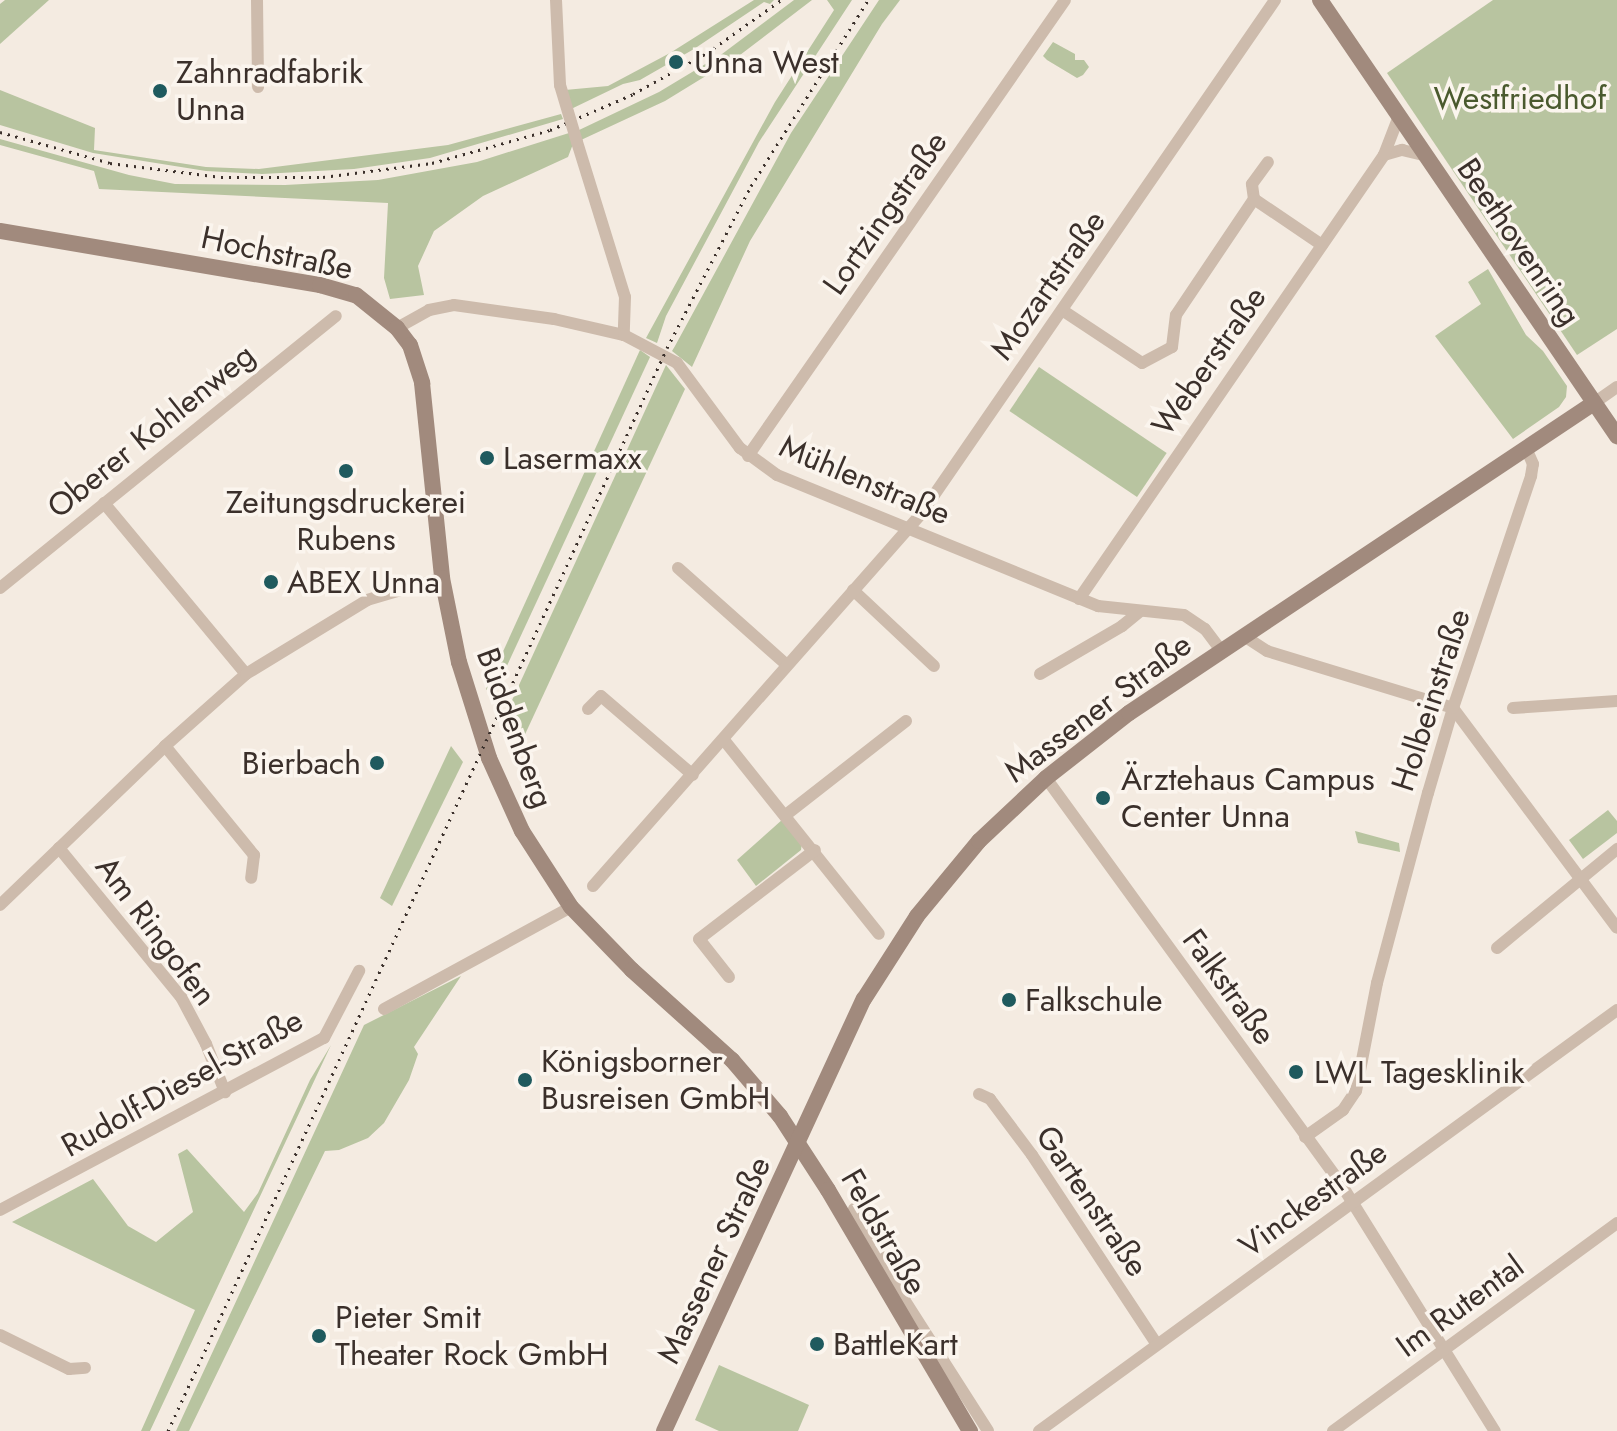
<!DOCTYPE html>
<meta charset="utf-8">
<style>
body{margin:0}
#map{position:relative;width:1617px;height:1431px;overflow:hidden;background:#f4ebe1;font-family:Jost,sans-serif}
div>[style]{position:absolute}
.green>*{inset:0;background:#b8c4a0;transform-origin:0 0}
.street>*{height:12px;margin:-6px;padding:0 6px;transform-origin:6px;border-radius:6px;background:#cdbbac}
.secondary>*{height:16px;margin:-8px;padding:0 8px;transform-origin:8px;border-radius:8px;background:#a18a7d}
.rail>*{height:3px;margin-top:-1.5px;transform-origin:0;background:repeating-linear-gradient(90deg,#3b302b 0 2px,transparent 0 8px)}
.street-bridge>*{height:12px;margin:-6px;padding:0 6px;transform-origin:6px;border-radius:6px;background:#cdbbac}
.dots>*{width:22px;height:22px;translate:-50% -50%;box-sizing:border-box;border:4px solid #fbf5ee;border-radius:50%}
span{translate:-50% -50%;white-space:nowrap;text-align:center;line-height:1.15;-webkit-text-stroke:7px #fbf5ee;paint-order:stroke}
.poi-label{font-size:32px;color:#3b302b}
.left{translate:0 -50%;text-align:left}
.right{translate:-100% -50%;text-align:right}
.park-label{font-size:32px;color:#4a5a2e}
.street-label{font-size:32px;color:#3b302b}
</style>
<div id="map">
<div class="green">
<i style="clip-path:polygon(5px 0,49px 0,0 44px,0 4px)"></i>
<i style="clip-path:polygon(754px 0,774px 0,770px 4px,764px 2px,694px 49px,640px 80px,623px 84px,569px 110px,565px 90px,608px 86px,670px 53px)"></i>
<i style="clip-path:polygon(794px 0,812px 0,740px 55px,665px 101px,581px 140px,577px 131px,659px 92px,722px 54px)"></i>
<i style="clip-path:polygon(827px 0,852px 0,759px 142px,666px 316px,657px 343px,646px 338px,775px 102px,834px 10px)"></i>
<i style="clip-path:polygon(879px 0,900px 0,882px 24px,750px 241px,692px 367px,672px 351px,675px 346px,791px 133px)"></i>
<i style="clip-path:polygon(1493px 0,1617px 0,1617px 329px,1577px 355px,1387px 73px)"></i>
<i style="clip-path:polygon(1053px 42px,1075px 54px,1075px 60px,1084px 60px,1089px 67px,1083px 75px,1077px 78px,1047px 60px,1043px 56px)"></i>
<i style="clip-path:polygon(0 90px,95px 128px,94px 150px,206px 167px,259px 169px,448px 145px,561px 114px,563px 119px,430px 158px,354px 169px,262px 174px,206px 171px,93px 153px,0 125px)"></i>
<i style="clip-path:polygon(569px 133px,573px 144px,568px 157px,483px 196px,434px 231px,418px 266px,424px 295px,390px 299px,384px 278px,388px 203px,99px 189px,94px 171px,0 145px,0 139px,129px 175px,175px 184px,285px 185px,378px 180px,477px 162px)"></i>
<i style="clip-path:polygon(1488px 269px,1526px 335px,1543px 351px,1567px 386px,1566px 397px,1559px 407px,1513px 439px,1435px 336px,1481px 304px,1468px 282px)"></i>
<i style="clip-path:polygon(640px 350px,650px 357px,493px 696px,486px 689px)"></i>
<i style="clip-path:polygon(666px 365px,685px 389px,515px 756px,503px 720px)"></i>
<i style="left:1039px;top:367px;width:154px;height:53px;rotate:34deg"></i>
<i style="clip-path:polygon(451px 746px,463px 762px,392px 906px,380px 898px)"></i>
<i style="clip-path:polygon(1608px 810px,1617px 821px,1617px 833px,1583px 859px,1569px 840px)"></i>
<i style="clip-path:polygon(783px 819px,802px 842px,801px 850px,756px 886px,737px 860px)"></i>
<i style="clip-path:polygon(1355px 831px,1399px 843px,1400px 852px,1358px 843px)"></i>
<i style="clip-path:polygon(461px 976px,414px 1047px,418px 1054px,409px 1080px,384px 1123px,368px 1138px,339px 1150px,325px 1151px,189px 1431px,176px 1431px,364px 1025px)"></i>
<i style="clip-path:polygon(331px 1045px,150px 1431px,141px 1431px,195px 1310px,12px 1222px,93px 1179px,128px 1226px,156px 1242px,193px 1212px,178px 1154px,187px 1149px,244px 1212px,258px 1193px,310px 1080px)"></i>
<i style="clip-path:polygon(719px 1365px,809px 1405px,798px 1431px,719px 1431px,695px 1420px)"></i>
</div>
<div class="street">
<i style="left:257px;top:0;width:87px;rotate:89.3deg"></i>
<i style="left:556px;top:0;width:85px;rotate:87.3deg"></i>
<i style="left:577px;top:142px;width:162px;rotate:72.8deg"></i>
<i style="left:625px;top:297px;width:38px;rotate:92deg"></i>
<i style="left:1384px;top:155px;width:19px;rotate:-16deg"></i>
<i style="left:1402px;top:150px;width:26px;rotate:13deg"></i>
<i style="left:1254px;top:199px;width:15px;rotate:-98deg"></i>
<i style="left:1252px;top:184px;width:27px;rotate:-54deg"></i>
<i style="left:1062px;top:310px;width:96px;rotate:33.5deg"></i>
<i style="left:1142px;top:363px;width:34px;rotate:-28deg"></i>
<i style="left:1172px;top:347px;width:32px;rotate:-83deg"></i>
<i style="left:1176px;top:315px;width:140px;rotate:-56.1deg"></i>
<i style="left:1254px;top:199px;width:82px;rotate:34.1deg"></i>
<i style="left:397px;top:328px;width:37px;rotate:-29deg"></i>
<i style="left:429px;top:310px;width:25px;rotate:-11deg"></i>
<i style="left:454px;top:305px;width:101px;rotate:8deg"></i>
<i style="left:554px;top:319px;width:72px;rotate:12.9deg"></i>
<i style="left:624px;top:335px;width:60px;rotate:27.8deg"></i>
<i style="left:677px;top:363px;width:106px;rotate:53.5deg"></i>
<i style="left:740px;top:448px;width:46px;rotate:36.1deg"></i>
<i style="left:777px;top:475px;width:347px;rotate:22.2deg"></i>
<i style="left:1098px;top:606px;width:86px;rotate:6deg"></i>
<i style="left:1184px;top:615px;width:25px;rotate:34deg"></i>
<i style="left:1205px;top:629px;width:26px;rotate:53deg"></i>
<i style="left:1594px;top:403px;width:28px;rotate:-35deg"></i>
<i style="left:748px;top:456px;width:555px;rotate:-55.19deg"></i>
<i style="left:104px;top:503px;width:222px;rotate:50.3deg"></i>
<i style="left:678px;top:568px;width:146px;rotate:41.7deg"></i>
<i style="left:0;top:588px;width:432px;rotate:-39deg"></i>
<i style="left:853px;top:590px;width:111px;rotate:43.2deg"></i>
<i style="left:1079px;top:599px;width:539px;rotate:-55.51deg"></i>
<i style="left:1384px;top:155px;width:42px;rotate:-69deg"></i>
<i style="left:1244px;top:636px;width:27px;rotate:33deg"></i>
<i style="left:1267px;top:651px;width:195px;rotate:17deg"></i>
<i style="left:1040px;top:674px;width:95px;rotate:-30.3deg"></i>
<i style="left:1122px;top:626px;width:22px;rotate:-39deg"></i>
<i style="left:1453px;top:708px;width:274px;rotate:53.3deg"></i>
<i style="left:1513px;top:708px;width:104px;rotate:-3.9deg"></i>
<i style="left:588px;top:709px;width:18px;rotate:-45deg"></i>
<i style="left:601px;top:696px;width:121px;rotate:40.7deg"></i>
<i style="left:724px;top:740px;width:248px;rotate:51.4deg"></i>
<i style="left:165px;top:746px;width:141px;rotate:50.8deg"></i>
<i style="left:254px;top:855px;width:23px;rotate:97deg"></i>
<i style="left:1046px;top:778px;width:502px;rotate:54deg"></i>
<i style="left:1341px;top:1184px;width:291px;rotate:58.1deg"></i>
<i style="left:787px;top:814px;width:151px;rotate:-38deg"></i>
<i style="left:59px;top:848px;width:193px;rotate:50.7deg"></i>
<i style="left:181px;top:997px;width:53px;rotate:62deg"></i>
<i style="left:206px;top:1044px;width:52px;rotate:68.4deg"></i>
<i style="left:593px;top:886px;width:496px;rotate:-48.6deg"></i>
<i style="left:921px;top:514px;width:624px;rotate:-55.44deg"></i>
<i style="left:0;top:905px;width:229px;rotate:-43.9deg"></i>
<i style="left:165px;top:746px;width:108px;rotate:-41.6deg"></i>
<i style="left:246px;top:674px;width:142px;rotate:-31.4deg"></i>
<i style="left:367px;top:600px;width:78px;rotate:-16.3deg"></i>
<i style="left:1497px;top:948px;width:156px;rotate:-39.5deg"></i>
<i style="left:729px;top:977px;width:48px;rotate:-128.3deg"></i>
<i style="left:699px;top:939px;width:146px;rotate:-37.5deg"></i>
<i style="left:384px;top:1009px;width:213px;rotate:-28.6deg"></i>
<i style="left:979px;top:1094px;width:12px;rotate:24deg"></i>
<i style="left:990px;top:1099px;width:70px;rotate:53.1deg"></i>
<i style="left:1032px;top:1155px;width:225px;rotate:56.6deg"></i>
<i style="left:1305px;top:1137px;width:47px;rotate:-35.4deg"></i>
<i style="left:1343px;top:1110px;width:23px;rotate:-56deg"></i>
<i style="left:1356px;top:1091px;width:110px;rotate:-79deg"></i>
<i style="left:1377px;top:983px;width:197px;rotate:-75deg"></i>
<i style="left:1428px;top:793px;width:89px;rotate:-73.6deg"></i>
<i style="left:1453px;top:708px;width:245px;rotate:-71.4deg"></i>
<i style="left:1531px;top:476px;width:12px;rotate:-81deg"></i>
<i style="left:1533px;top:464px;width:17px;rotate:-114deg"></i>
<i style="left:854px;top:1209px;width:105px;rotate:61deg"></i>
<i style="left:905px;top:1301px;width:154px;rotate:57.4deg"></i>
<i style="left:0;top:1210px;width:367px;rotate:-28deg"></i>
<i style="left:324px;top:1038px;width:76px;rotate:-62.4deg"></i>
<i style="left:0;top:1335px;width:77px;rotate:26.2deg"></i>
<i style="left:69px;top:1369px;width:16px;rotate:-4deg"></i>
<i style="left:1039px;top:1431px;width:715px;rotate:-36.07deg"></i>
<i style="left:1333px;top:1431px;width:352px;rotate:-36.2deg"></i>
</div>
<div class="secondary">
<i style="left:1320px;top:0;width:528px;rotate:55.74deg"></i>
<i style="left:0;top:231px;width:325px;rotate:9.6deg"></i>
<i style="left:320px;top:285px;width:37px;rotate:16deg"></i>
<i style="left:356px;top:295px;width:53px;rotate:38.8deg"></i>
<i style="left:397px;top:328px;width:21px;rotate:53deg"></i>
<i style="left:410px;top:345px;width:40px;rotate:72deg"></i>
<i style="left:422px;top:383px;width:196px;rotate:84.1deg"></i>
<i style="left:442px;top:578px;width:86px;rotate:78.6deg"></i>
<i style="left:459px;top:662px;width:101px;rotate:72.6deg"></i>
<i style="left:489px;top:758px;width:80px;rotate:65.7deg"></i>
<i style="left:522px;top:831px;width:90px;rotate:57.2deg"></i>
<i style="left:571px;top:907px;width:88px;rotate:45.9deg"></i>
<i style="left:632px;top:970px;width:135px;rotate:42deg"></i>
<i style="left:732px;top:1060px;width:74px;rotate:49.4deg"></i>
<i style="left:780px;top:1116px;width:88px;rotate:57deg"></i>
<i style="left:828px;top:1190px;width:280px;rotate:59.5deg"></i>
<i style="left:664px;top:1431px;width:476px;rotate:-65.2deg"></i>
<i style="left:864px;top:999px;width:98px;rotate:-57.4deg"></i>
<i style="left:917px;top:916px;width:97px;rotate:-50.4deg"></i>
<i style="left:979px;top:841px;width:92px;rotate:-43.2deg"></i>
<i style="left:1046px;top:778px;width:105px;rotate:-38.1deg"></i>
<i style="left:1129px;top:713px;width:559px;rotate:-33.69deg"></i>
</div>
<div class="rail">
<i style="left:0;top:132px;width:114px;rotate:15.7deg"></i>
<i style="left:110px;top:163px;width:112px;rotate:7.2deg"></i>
<i style="left:221px;top:177px;width:102px"></i>
<i style="left:323px;top:177px;width:110px;rotate:-7.3deg"></i>
<i style="left:432px;top:163px;width:123px;rotate:-15.6deg"></i>
<i style="left:550px;top:130px;width:90px;rotate:-23.4deg"></i>
<i style="left:633px;top:94px;width:85px;rotate:-29deg"></i>
<i style="left:707px;top:53px;width:91px;rotate:-35.6deg"></i>
<i style="left:168px;top:1431px;width:1192px;rotate:-65.26deg"></i>
<i style="left:667px;top:348px;width:182px;rotate:-62.6deg"></i>
<i style="left:751px;top:186px;width:220px;rotate:-57.8deg"></i>
</div>
<div class="street-bridge">
<i style="left:560px;top:85px;width:59px;rotate:73.4deg"></i>
</div>
<div class="dots">
<i style="left:676px;top:62px;background:#1f5a5e"></i>
<i style="left:160px;top:91px;background:#1f5a5e"></i>
<i style="left:487px;top:458px;background:#1f5a5e"></i>
<i style="left:346px;top:471px;background:#1f5a5e"></i>
<i style="left:271px;top:582px;background:#1f5a5e"></i>
<i style="left:377px;top:763px;background:#1f5a5e"></i>
<i style="left:1103px;top:798px;background:#1f5a5e"></i>
<i style="left:1009px;top:1000px;background:#1f5a5e"></i>
<i style="left:1296px;top:1072px;background:#1f5a5e"></i>
<i style="left:525px;top:1080px;background:#1f5a5e"></i>
<i style="left:319px;top:1336px;background:#1f5a5e"></i>
<i style="left:817px;top:1344px;background:#1f5a5e"></i>
</div>
<div class="poi-label">
<span class="left" style="left:694px;top:62px">Unna West</span>
<span class="left" style="left:176px;top:91px">Zahnradfabrik<br>Unna</span>
<span class="left" style="left:503px;top:458px">Lasermaxx</span>
<span style="left:346px;top:521px">Zeitungsdruckerei<br>Rubens</span>
<span class="left" style="left:287px;top:582px">ABEX Unna</span>
<span class="right" style="left:361px;top:763px">Bierbach</span>
<span class="left" style="left:1121px;top:798px">Ärztehaus Campus<br>Center Unna</span>
<span class="left" style="left:1025px;top:1000px">Falkschule</span>
<span class="left" style="left:541px;top:1080px">Königsborner<br>Busreisen GmbH</span>
<span class="left" style="left:1314px;top:1072px">LWL Tagesklinik</span>
<span class="left" style="left:335px;top:1336px">Pieter Smit<br>Theater Rock GmbH</span>
<span class="left" style="left:833px;top:1344px">BattleKart</span>
</div>
<div class="park-label">
<span style="left:1520px;top:98px">Westfriedhof</span>
</div>
<div class="street-label">
<span style="left:885px;top:213px;rotate:-55deg">Lortzingstraße</span>
<span style="left:1519px;top:242px;rotate:56deg">Beethovenring</span>
<span style="left:277px;top:253px;rotate:12deg">Hochstraße</span>
<span style="left:1048px;top:285px;rotate:-55deg">Mozartstraße</span>
<span style="left:1209px;top:361px;rotate:-55deg">Weberstraße</span>
<span style="left:151px;top:431px;rotate:-39deg">Oberer Kohlenweg</span>
<span style="left:865px;top:480px;rotate:23deg">Mühlenstraße</span>
<span style="left:1431px;top:700px;rotate:-72deg">Holbeinstraße</span>
<span style="left:1098px;top:708px;rotate:-37deg">Massener Straße</span>
<span style="left:515px;top:728px;rotate:70deg">Büddenberg</span>
<span style="left:156px;top:931px;rotate:53deg">Am Ringofen</span>
<span style="left:1229px;top:987px;rotate:54deg">Falkstraße</span>
<span style="left:182px;top:1083px;rotate:-29deg">Rudolf-Diesel-Straße</span>
<span style="left:1313px;top:1199px;rotate:-36deg">Vinckestraße</span>
<span style="left:1092px;top:1201px;rotate:56deg">Gartenstraße</span>
<span style="left:884px;top:1232px;rotate:60deg">Feldstraße</span>
<span style="left:714px;top:1260px;rotate:-65deg">Massener Straße</span>
<span style="left:1460px;top:1306px;rotate:-36deg">Im Rutental</span>
</div>
</div>
